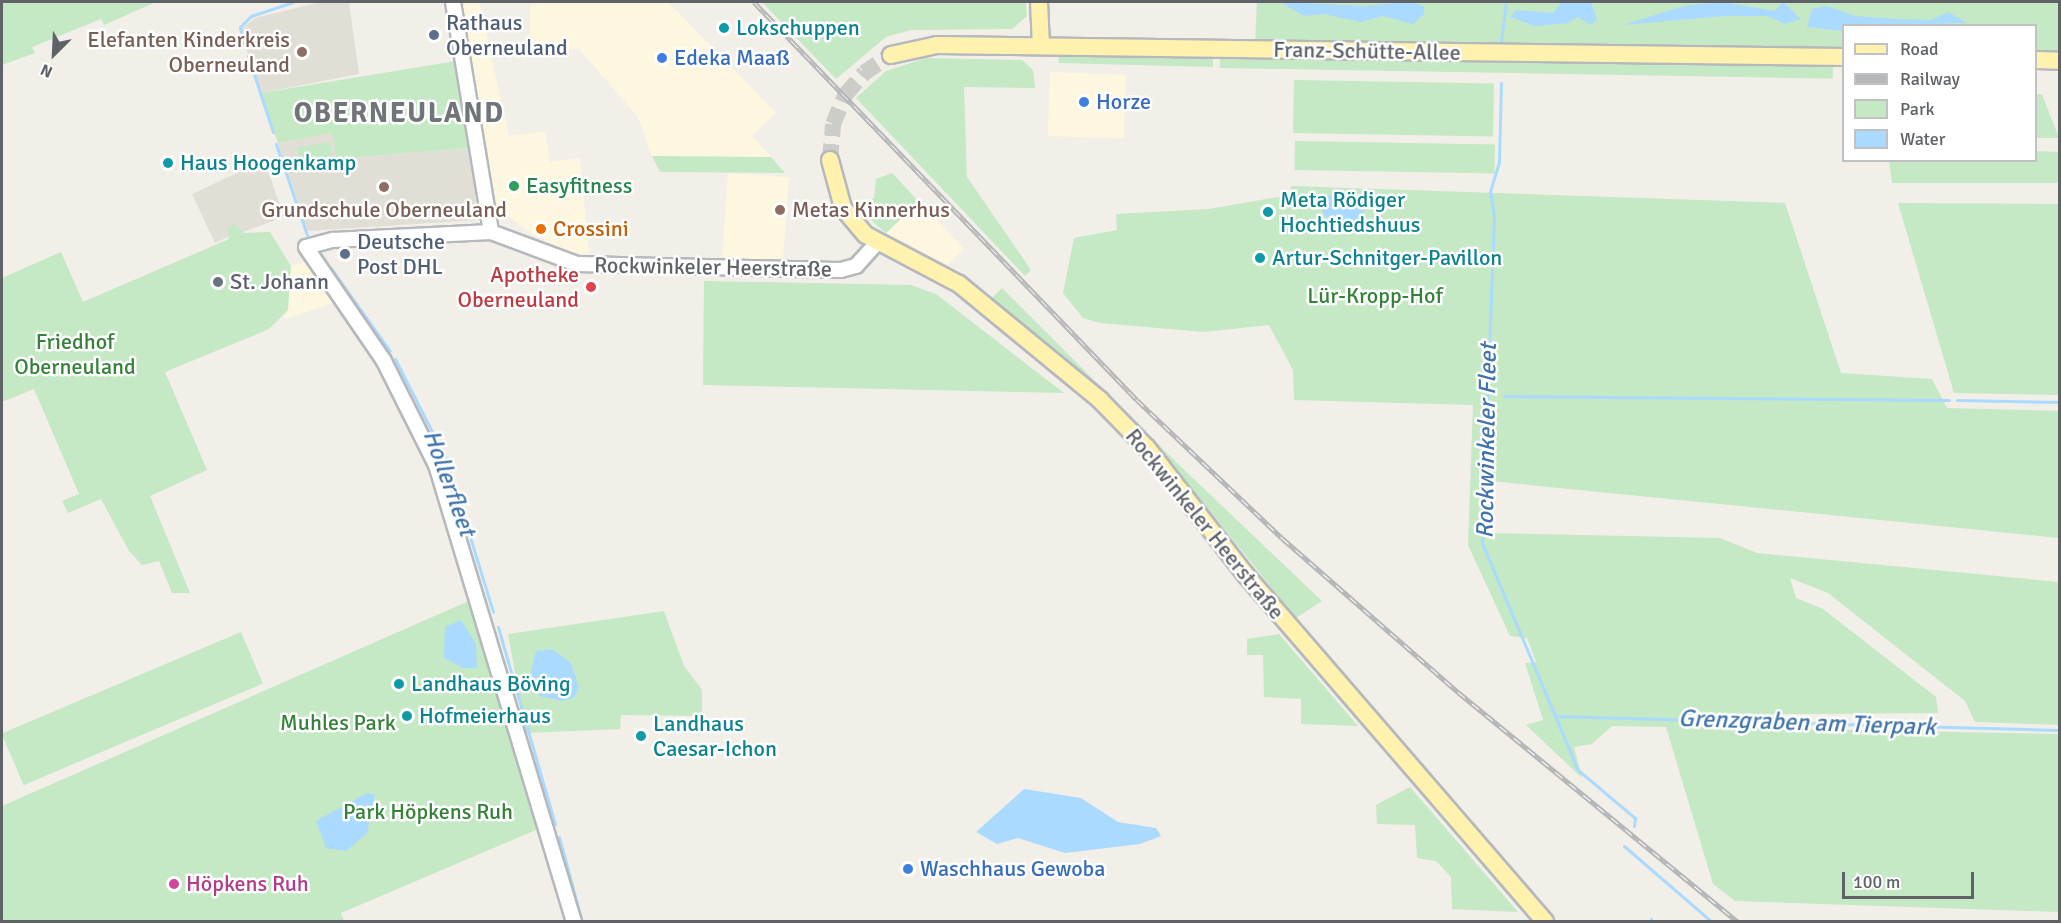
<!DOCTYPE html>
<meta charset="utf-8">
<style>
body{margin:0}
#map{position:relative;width:2061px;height:923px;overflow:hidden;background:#f1efe8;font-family:Signika,sans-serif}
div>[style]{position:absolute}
.commercial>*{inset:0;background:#fef7e0;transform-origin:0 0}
.education>*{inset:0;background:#e1ded6}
.green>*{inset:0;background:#c5e8c5;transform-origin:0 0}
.water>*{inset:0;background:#aadaff}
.stream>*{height:3px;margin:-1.5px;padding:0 1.5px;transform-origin:1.5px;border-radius:1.5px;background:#aadaff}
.major-tunnel>*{height:16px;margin-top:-8px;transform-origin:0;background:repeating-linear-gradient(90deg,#ccccc8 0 16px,transparent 0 24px)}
.roads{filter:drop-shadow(2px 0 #b5b8bc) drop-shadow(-2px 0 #b5b8bc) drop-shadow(0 2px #b5b8bc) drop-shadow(0 -2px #b5b8bc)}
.minor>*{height:14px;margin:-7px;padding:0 7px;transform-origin:7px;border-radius:7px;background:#fff}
.major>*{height:16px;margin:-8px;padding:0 8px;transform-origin:8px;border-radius:8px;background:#fff2af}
.rail>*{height:5px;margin-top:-2.5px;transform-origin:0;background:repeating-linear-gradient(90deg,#fff 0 9px,#b6b7b8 0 18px);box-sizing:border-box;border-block:2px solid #b6b7b8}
.dots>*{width:16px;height:16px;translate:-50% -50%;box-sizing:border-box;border:3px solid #fff;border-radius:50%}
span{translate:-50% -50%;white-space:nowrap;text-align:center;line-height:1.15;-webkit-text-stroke:5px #fff;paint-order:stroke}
.service-label{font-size:22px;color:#4e5e75}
.left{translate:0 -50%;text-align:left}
.culture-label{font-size:22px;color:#0d838f}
.education-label{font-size:22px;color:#785e54}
.right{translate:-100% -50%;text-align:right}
.street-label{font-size:22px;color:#5f6368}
.shop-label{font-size:22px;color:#366cbe}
.leisure-label{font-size:22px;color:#27864d}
.food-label{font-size:22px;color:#c56008}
.health-label{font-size:22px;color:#be3a42}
.worship-label{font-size:22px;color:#5b616d}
.park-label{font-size:22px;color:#348238}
.hotel-label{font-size:22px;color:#b23c85}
.water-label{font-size:24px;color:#4174aa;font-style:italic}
.district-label{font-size:28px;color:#70757a;font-weight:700;letter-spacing:1.5px}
.frame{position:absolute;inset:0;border:3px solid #5f6368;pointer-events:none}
.legend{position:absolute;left:1842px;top:24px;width:195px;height:138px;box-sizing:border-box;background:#fff;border:2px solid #bfc1c3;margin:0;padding:8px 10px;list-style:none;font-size:18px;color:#5f6368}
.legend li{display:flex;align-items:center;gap:12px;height:30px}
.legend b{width:30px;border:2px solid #bfc1c3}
.north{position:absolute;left:24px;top:24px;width:60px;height:60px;-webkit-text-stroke:4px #fff;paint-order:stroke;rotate:204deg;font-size:16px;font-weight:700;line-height:24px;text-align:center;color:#5f6368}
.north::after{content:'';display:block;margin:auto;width:21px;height:27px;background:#5f6368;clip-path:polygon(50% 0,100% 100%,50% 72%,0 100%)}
.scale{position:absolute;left:1842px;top:872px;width:132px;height:27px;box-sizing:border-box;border:3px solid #5f6368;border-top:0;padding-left:8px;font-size:18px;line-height:21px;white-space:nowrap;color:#5f6368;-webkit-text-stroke:4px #fff;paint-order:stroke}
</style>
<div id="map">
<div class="commercial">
<i style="clip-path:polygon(460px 2px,479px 2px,509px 136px,545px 131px,550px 162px,580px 158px,589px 254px,570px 253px,530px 233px,494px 205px)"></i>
<i style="clip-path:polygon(543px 2px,668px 2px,776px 113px,752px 136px,771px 157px,652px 156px,638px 117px,579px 49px,530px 50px,530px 5px)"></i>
<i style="left:1050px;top:72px;width:76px;height:64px;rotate:2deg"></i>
<i style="left:728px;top:173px;width:61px;height:84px;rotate:4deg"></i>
<i style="clip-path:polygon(919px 202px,964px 249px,948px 265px,886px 233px)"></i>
<i style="clip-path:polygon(307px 262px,336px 302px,285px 319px,291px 266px)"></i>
</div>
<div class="education">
<i style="clip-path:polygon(321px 2px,349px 2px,359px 74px,261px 93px,240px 30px,255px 18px)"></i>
<i style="clip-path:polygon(332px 133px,338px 159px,470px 148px,478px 220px,307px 231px,278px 143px)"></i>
<i style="clip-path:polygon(258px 163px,266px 165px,284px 217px,243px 232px,231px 225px,228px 237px,215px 243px,192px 194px)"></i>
</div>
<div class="green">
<i style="clip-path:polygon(2px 2px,156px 2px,104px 25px,101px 19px,32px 47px,35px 53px,2px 65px)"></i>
<i style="clip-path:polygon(762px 2px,1026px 2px,1027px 16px,1012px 29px,911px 30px,886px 37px,836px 79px)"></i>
<i style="clip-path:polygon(1257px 2px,2059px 2px,2059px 56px,2036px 56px,2036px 26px,1844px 26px,1843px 53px,1255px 45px)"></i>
<i style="clip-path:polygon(1058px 54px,1213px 56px,1213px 67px,1059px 63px)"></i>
<i style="left:1220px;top:55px;width:613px;height:13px;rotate:1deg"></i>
<i style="clip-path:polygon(926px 58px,1022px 60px,1033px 70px,1035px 88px,964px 87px,967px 177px,1031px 270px,1025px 276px,856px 98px,886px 71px)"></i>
<i style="clip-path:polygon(456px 61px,470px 148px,337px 159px,332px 133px,278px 143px,261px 93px)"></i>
<i style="left:1294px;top:80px;width:200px;height:53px;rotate:1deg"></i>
<i style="clip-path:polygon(2036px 94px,2042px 94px,2059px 138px,2036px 138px)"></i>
<i style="left:1295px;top:141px;width:200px;height:29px;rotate:1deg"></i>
<i style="left:330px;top:142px;width:19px;height:33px;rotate:81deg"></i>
<i style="clip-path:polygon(2036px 151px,2059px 152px,2059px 183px,1892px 183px,1889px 161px,2036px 160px)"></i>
<i style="clip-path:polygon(652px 156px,771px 157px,785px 173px,660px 172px)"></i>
<i style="clip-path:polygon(892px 173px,919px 202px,886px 233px,860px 211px,874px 198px,876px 179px)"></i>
<i style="clip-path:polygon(1291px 186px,1785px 203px,1841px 373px,1932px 379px,1947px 408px,2059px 411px,2059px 538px,1490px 481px,1488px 533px,1720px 538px,1757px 553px,2059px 582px,2059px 725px,1975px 722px,1965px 701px,1828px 593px,1790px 578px,1796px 598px,1823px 609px,1936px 697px,1938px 713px,1687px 715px,1691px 727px,2059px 734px,2059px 912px,1735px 901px,1713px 884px,1666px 727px,1612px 726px,1592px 744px,1574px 747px,1582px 778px,1526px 725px,1543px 720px,1525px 663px,1536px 662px,1527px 638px,1510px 636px,1468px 545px,1473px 405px,1294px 400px,1293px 370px,1269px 325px,1204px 332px,1100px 323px,1083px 318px,1063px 293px,1074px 238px,1117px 230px,1116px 214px,1209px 209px,1290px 195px)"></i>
<i style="clip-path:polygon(1898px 203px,2059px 204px,2059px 395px,1954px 393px)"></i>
<i style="clip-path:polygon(234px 224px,244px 233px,270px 232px,291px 266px,288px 310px,269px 329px,165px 372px,207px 470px,150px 496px,190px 593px,172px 593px,159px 561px,142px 565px,129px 551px,101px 499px,68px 513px,62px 501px,79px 494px,34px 389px,2px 402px,2px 278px,61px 252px,83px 302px,229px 239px,227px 230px)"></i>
<i style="clip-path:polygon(704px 281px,911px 285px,936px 294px,1064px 393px,703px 385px)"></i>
<i style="clip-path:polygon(1002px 288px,1177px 463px,1322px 601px,1296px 618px,1171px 463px,1097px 390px,990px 300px)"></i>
<i style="clip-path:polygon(471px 600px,543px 827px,341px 913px,344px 921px,2px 922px,2px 806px)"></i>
<i style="clip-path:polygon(664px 611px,684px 666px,702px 690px,702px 716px,621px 715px,620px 729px,526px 733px,508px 634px)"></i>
<i style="left:241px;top:632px;width:56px;height:260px;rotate:67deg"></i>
<i style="clip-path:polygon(1279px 634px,1358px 726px,1301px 724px,1301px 699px,1264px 697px,1263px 655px,1247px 655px,1247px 639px)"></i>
<i style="clip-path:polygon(1410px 787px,1518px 912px,1452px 909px,1451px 877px,1436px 861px,1417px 858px,1415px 825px,1377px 824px,1376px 805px)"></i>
</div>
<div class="water">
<i style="clip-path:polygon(1280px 2px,1365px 6px,1408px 2px,1424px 6px,1424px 14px,1413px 24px,1383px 16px,1360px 22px,1324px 14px,1304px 16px)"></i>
<i style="clip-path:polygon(1562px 2px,1591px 2px,1597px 20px,1590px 25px,1578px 17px,1568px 23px,1535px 26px,1510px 17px,1516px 10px,1553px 13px)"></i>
<i style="clip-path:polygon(1722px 2px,1775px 11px,1783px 2px,1801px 19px,1784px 24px,1768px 16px,1724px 16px,1623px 25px,1684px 6px)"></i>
<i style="clip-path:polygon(1827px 6px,1855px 16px,1896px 19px,1931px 20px,1948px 12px,1967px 23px,1844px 26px,1843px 31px,1807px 27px,1812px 9px)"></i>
<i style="clip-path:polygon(1325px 195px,1345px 198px,1364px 211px,1364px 224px,1356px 234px,1332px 230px,1320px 206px)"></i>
<i style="clip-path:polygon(461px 620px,476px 644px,477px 668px,463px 668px,444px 658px,445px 627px)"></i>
<i style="clip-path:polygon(552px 649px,571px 663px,579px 688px,574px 698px,563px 701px,539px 696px,531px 671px,536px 651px)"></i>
<i style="clip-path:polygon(1024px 789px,1081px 798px,1118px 822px,1156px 828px,1161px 836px,1140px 844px,1065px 853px,1018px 838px,997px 844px,976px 832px)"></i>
<i style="clip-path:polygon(367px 793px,375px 795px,367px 833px,346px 851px,326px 848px,316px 821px)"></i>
</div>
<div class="stream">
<i style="left:1501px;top:42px;width:40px;rotate:-82.9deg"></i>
<i style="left:243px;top:43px;width:16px;rotate:-101deg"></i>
<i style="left:240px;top:27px;width:16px;rotate:-45deg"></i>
<i style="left:251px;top:16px;width:44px;rotate:-18.4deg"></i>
<i style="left:248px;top:56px;width:80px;rotate:71.8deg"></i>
<i style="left:1501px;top:83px;width:79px;rotate:91.5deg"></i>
<i style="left:1499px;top:162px;width:30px;rotate:107deg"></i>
<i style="left:1490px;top:191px;width:25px;rotate:81deg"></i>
<i style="left:1494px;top:216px;width:327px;rotate:92.1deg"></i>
<i style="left:1482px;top:543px;width:246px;rotate:67.1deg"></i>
<i style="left:1578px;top:770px;width:75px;rotate:40.1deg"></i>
<i style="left:1635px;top:818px;width:8px;rotate:97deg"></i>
<i style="left:276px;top:144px;width:96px;rotate:71.2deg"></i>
<i style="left:330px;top:267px;width:103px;rotate:54.5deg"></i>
<i style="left:395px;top:359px;width:112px;rotate:63deg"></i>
<i style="left:446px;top:459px;width:160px;rotate:72.9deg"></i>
<i style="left:1504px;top:396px;width:445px;rotate:0.5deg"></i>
<i style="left:1957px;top:400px;width:103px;rotate:1.1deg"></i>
<i style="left:498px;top:627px;width:205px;rotate:73.9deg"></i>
<i style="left:1555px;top:716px;width:505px;rotate:1.59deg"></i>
<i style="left:559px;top:837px;width:88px;rotate:74.9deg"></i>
<i style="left:1624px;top:846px;width:116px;rotate:40.8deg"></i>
<i style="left:1651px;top:919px;width:3px;rotate:72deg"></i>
</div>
<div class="major-tunnel">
<i style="left:830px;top:160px;width:36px;rotate:-85deg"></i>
<i style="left:833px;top:124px;width:33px;rotate:-67deg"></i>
<i style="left:846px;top:94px;width:28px;rotate:-49deg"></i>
<i style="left:864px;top:73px;width:32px;rotate:-34deg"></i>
</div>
<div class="roads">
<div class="minor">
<i style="left:453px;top:2px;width:233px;rotate:80.6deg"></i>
<i style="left:574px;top:922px;width:475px;rotate:-106.8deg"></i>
<i style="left:437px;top:467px;width:119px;rotate:-116.6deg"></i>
<i style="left:384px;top:361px;width:138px;rotate:-124.4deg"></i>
<i style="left:306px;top:247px;width:28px;rotate:-15deg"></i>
<i style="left:333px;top:240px;width:158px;rotate:-2.9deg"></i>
<i style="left:491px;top:232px;width:92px;rotate:20.4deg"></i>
<i style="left:577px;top:264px;width:264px;rotate:1.3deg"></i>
<i style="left:841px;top:270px;width:16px;rotate:-15deg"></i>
<i style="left:856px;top:266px;width:31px;rotate:-48deg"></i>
</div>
<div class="major">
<i style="left:1039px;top:2px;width:44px;rotate:87.4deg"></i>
<i style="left:891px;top:55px;width:47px;rotate:-12.3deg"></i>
<i style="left:937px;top:45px;width:907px;rotate:0.76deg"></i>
<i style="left:2036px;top:60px;width:24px;rotate:2deg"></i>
<i style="left:830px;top:160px;width:50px;rotate:74.8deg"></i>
<i style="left:843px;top:208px;width:35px;rotate:50deg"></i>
<i style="left:866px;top:235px;width:105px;rotate:27.8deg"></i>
<i style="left:959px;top:284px;width:183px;rotate:39.4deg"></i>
<i style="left:1100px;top:400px;width:67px;rotate:45.6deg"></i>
<i style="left:1147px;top:448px;width:160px;rotate:52.1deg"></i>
<i style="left:1245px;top:574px;width:459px;rotate:49.2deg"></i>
</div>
</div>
<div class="rail">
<i style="left:754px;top:2px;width:552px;rotate:46.1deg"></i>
<i style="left:1137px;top:400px;width:200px;rotate:43.6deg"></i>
<i style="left:1282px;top:538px;width:234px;rotate:41.2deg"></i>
<i style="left:1458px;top:692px;width:362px;rotate:39.4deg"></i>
</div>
<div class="dots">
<i style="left:724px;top:28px;background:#0f9aa8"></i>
<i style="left:434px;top:35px;background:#5c6f8a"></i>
<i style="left:302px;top:52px;background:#8d6e63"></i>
<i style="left:662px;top:58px;background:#3f7fe0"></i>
<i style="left:1084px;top:102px;background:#3f7fe0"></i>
<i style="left:168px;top:163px;background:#0f9aa8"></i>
<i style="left:514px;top:186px;background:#2e9e5b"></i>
<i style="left:384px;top:187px;background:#8d6e63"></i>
<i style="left:780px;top:210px;background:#8d6e63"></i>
<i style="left:1268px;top:212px;background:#0f9aa8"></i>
<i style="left:541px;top:229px;background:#e8710a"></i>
<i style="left:345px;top:254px;background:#5c6f8a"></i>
<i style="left:1260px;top:258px;background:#0f9aa8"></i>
<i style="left:218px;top:282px;background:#6b7280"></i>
<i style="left:591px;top:287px;background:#e0444e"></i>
<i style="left:399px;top:684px;background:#0f9aa8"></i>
<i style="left:407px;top:716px;background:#0f9aa8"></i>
<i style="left:641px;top:736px;background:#0f9aa8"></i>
<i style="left:908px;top:869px;background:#3f7fe0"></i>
<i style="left:174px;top:884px;background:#d1479c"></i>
</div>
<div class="service-label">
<span class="left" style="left:446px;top:35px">Rathaus<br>Oberneuland</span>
<span class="left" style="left:357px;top:254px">Deutsche<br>Post DHL</span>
</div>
<div class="culture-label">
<span class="left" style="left:736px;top:28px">Lokschuppen</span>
<span class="left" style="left:180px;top:163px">Haus Hoogenkamp</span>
<span class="left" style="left:1280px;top:212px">Meta Rödiger<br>Hochtiedshuus</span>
<span class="left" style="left:1272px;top:258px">Artur-Schnitger-Pavillon</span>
<span class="left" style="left:411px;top:684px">Landhaus Böving</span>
<span class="left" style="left:419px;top:716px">Hofmeierhaus</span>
<span class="left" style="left:653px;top:736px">Landhaus<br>Caesar-Ichon</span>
</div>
<div class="education-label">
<span class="right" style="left:290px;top:52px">Elefanten Kinderkreis<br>Oberneuland</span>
<span style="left:384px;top:210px">Grundschule Oberneuland</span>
<span class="left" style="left:792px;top:210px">Metas Kinnerhus</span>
</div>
<div class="street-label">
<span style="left:1367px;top:51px;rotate:1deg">Franz-Schütte-Allee</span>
<span style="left:713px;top:267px;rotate:1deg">Rockwinkeler Heerstraße</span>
<span style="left:1205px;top:524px;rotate:51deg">Rockwinkeler Heerstraße</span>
</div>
<div class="shop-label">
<span class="left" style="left:674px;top:58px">Edeka Maaß</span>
<span class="left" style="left:1096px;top:102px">Horze</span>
<span class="left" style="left:920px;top:869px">Waschhaus Gewoba</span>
</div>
<div class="leisure-label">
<span class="left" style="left:526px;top:186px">Easyfitness</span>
</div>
<div class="food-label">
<span class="left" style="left:553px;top:229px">Crossini</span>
</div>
<div class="health-label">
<span class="right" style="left:579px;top:287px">Apotheke<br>Oberneuland</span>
</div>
<div class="worship-label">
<span class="left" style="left:230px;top:282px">St. Johann</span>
</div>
<div class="park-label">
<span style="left:1375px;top:296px">Lür-Kropp-Hof</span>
<span style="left:75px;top:354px">Friedhof<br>Oberneuland</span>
<span style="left:338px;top:723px">Muhles Park</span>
<span style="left:428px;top:812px">Park Höpkens Ruh</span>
</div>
<div class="hotel-label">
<span class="left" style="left:186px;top:884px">Höpkens Ruh</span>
</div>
<div class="water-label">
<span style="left:1487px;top:441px;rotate:-89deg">Rockwinkeler Fleet</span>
<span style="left:449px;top:483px;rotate:70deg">Hollerfleet</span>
<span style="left:1807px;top:723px;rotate:2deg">Grenzgraben am Tierpark</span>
</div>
<div class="district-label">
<span style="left:399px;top:113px">OBERNEULAND</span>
</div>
<div class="frame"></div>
<ul class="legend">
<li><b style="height:8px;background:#fff2af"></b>Road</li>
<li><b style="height:8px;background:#b6b7b8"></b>Railway</li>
<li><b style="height:16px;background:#c5e8c5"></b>Park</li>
<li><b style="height:16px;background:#aadaff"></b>Water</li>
</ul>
<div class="north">N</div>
<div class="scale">100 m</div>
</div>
